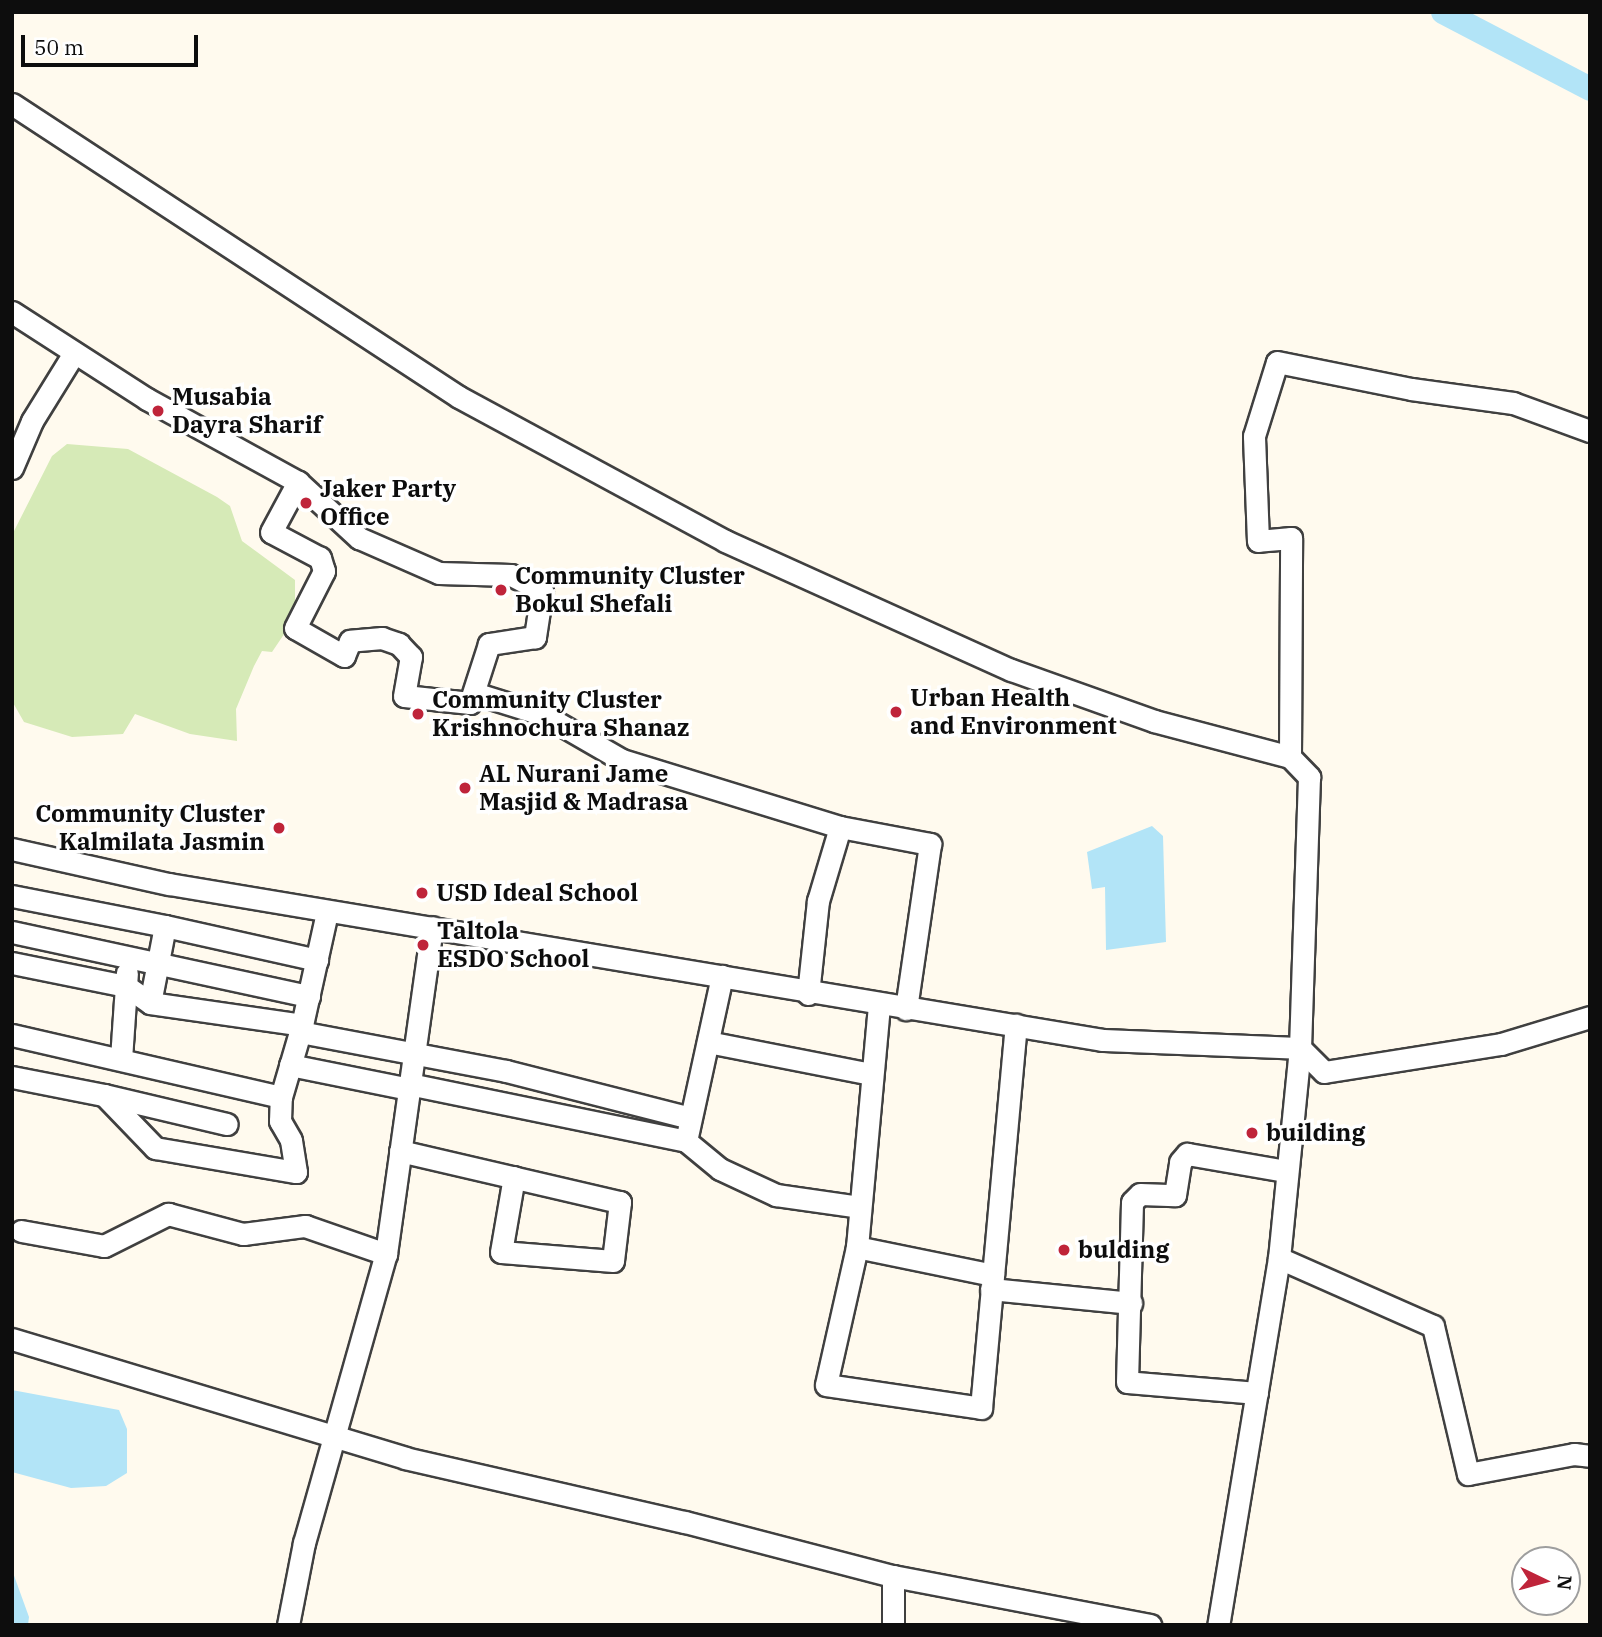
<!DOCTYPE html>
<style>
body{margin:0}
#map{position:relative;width:1602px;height:1637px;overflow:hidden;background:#fffaee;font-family:"IBM Plex Serif",serif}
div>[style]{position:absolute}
.green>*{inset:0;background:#d6eab7}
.water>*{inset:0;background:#b2e4f7}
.canal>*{height:24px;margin:-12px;padding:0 12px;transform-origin:12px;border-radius:12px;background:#b2e4f7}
.roads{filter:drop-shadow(2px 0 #404040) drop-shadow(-2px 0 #404040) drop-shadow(0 2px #404040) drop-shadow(0 -2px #404040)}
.minor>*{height:21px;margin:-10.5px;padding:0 10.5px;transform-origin:10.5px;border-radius:10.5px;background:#fff}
.dots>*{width:19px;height:19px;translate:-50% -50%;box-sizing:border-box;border:4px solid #fff;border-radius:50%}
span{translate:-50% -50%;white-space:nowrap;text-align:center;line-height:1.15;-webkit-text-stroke:7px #fff;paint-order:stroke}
.poi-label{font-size:24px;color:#0d0d0d;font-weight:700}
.left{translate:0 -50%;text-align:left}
.right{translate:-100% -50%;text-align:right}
.frame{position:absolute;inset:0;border:14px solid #0d0d0d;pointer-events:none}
.north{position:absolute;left:1511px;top:1546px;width:70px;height:70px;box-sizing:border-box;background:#fff;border:2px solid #9e9e9e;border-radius:50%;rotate:95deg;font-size:19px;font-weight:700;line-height:28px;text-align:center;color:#0d0d0d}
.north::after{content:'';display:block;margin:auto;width:24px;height:32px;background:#bf243a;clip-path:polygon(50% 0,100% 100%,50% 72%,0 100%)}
.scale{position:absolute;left:21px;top:35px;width:177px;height:32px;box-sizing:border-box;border:4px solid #0d0d0d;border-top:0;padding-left:9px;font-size:21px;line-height:24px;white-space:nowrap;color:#0d0d0d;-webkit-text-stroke:5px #fff;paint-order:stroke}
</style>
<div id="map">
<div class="green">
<i style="clip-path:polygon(67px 444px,128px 449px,217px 497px,230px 506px,242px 541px,295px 580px,295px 618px,272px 652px,262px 651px,254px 666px,236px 709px,237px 741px,190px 734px,135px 714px,123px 734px,72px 737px,24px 722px,12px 701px,12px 535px,52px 456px)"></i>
</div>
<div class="water">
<i style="clip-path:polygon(1152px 826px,1163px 836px,1166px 942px,1106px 950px,1105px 887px,1092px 889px,1087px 852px)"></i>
<i style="clip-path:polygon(12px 1390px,119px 1410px,127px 1429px,127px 1473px,106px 1486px,71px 1488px,12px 1472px)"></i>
<i style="clip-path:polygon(12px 1570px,29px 1617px,28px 1625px,12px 1625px)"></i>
</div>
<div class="canal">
<i style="left:1443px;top:12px;width:166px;rotate:27.6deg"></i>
</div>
<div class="roads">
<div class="minor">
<i style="left:12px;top:104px;width:534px;rotate:33.24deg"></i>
<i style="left:459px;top:397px;width:302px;rotate:28.4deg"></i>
<i style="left:725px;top:541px;width:314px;rotate:24.3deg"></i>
<i style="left:1011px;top:670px;width:152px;rotate:19.6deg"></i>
<i style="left:1154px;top:721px;width:141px;rotate:14.8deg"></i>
<i style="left:1290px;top:757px;width:28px;rotate:46deg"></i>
<i style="left:1309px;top:777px;width:271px;rotate:91.9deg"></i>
<i style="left:1300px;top:1048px;width:34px;rotate:45deg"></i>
<i style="left:1324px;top:1072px;width:179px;rotate:-9deg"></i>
<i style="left:1501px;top:1044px;width:93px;rotate:-16.9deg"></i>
<i style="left:12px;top:312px;width:161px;rotate:32.8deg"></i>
<i style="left:147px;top:399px;width:172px;rotate:28.8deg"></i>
<i style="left:298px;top:482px;width:83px;rotate:42.6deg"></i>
<i style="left:359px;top:538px;width:87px;rotate:23.6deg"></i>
<i style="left:439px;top:573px;width:72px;rotate:1.6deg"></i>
<i style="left:511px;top:575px;width:35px;rotate:27deg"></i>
<i style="left:542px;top:591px;width:47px;rotate:98.7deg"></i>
<i style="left:535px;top:637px;width:47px;rotate:171.3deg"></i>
<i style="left:489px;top:644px;width:62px;rotate:107.9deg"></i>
<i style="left:470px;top:703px;width:66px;rotate:-173.9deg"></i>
<i style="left:404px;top:696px;width:40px;rotate:-80deg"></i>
<i style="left:411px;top:657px;width:18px;rotate:-133deg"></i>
<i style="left:399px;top:644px;width:18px;rotate:-161deg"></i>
<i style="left:382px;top:638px;width:32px;rotate:175deg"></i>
<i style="left:350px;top:641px;width:16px;rotate:112deg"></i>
<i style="left:344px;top:656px;width:56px;rotate:-150.3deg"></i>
<i style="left:295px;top:628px;width:64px;rotate:-63deg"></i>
<i style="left:324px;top:571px;width:14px;rotate:-107deg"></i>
<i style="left:320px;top:558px;width:55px;rotate:-152deg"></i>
<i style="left:271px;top:532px;width:57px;rotate:-61.6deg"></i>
<i style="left:12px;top:468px;width:51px;rotate:-66.9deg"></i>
<i style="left:32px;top:421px;width:80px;rotate:-58.3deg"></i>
<i style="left:474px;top:693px;width:73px;rotate:17.4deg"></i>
<i style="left:544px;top:715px;width:90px;rotate:30deg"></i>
<i style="left:622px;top:760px;width:228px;rotate:17.1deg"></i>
<i style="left:840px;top:827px;width:92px;rotate:10.7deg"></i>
<i style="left:930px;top:844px;width:167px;rotate:98.3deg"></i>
<i style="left:1290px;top:757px;width:219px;rotate:-89.7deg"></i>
<i style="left:1291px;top:538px;width:33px;rotate:175deg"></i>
<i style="left:1258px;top:541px;width:105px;rotate:-92.2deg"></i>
<i style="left:1254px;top:436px;width:77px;rotate:-72.7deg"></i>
<i style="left:1277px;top:362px;width:137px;rotate:11.4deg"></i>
<i style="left:1411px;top:389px;width:103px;rotate:7.8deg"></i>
<i style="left:1513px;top:403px;width:82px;rotate:20deg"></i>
<i style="left:12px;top:849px;width:161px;rotate:12.6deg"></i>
<i style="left:169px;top:884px;width:946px;rotate:9.49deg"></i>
<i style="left:1102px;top:1040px;width:198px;rotate:2.3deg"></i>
<i style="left:1300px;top:1048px;width:211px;rotate:95.7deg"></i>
<i style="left:1279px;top:1258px;width:372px;rotate:99.4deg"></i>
<i style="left:12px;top:896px;width:156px;rotate:11.1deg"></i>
<i style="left:165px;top:926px;width:78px;rotate:101deg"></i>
<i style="left:165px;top:926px;width:156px;rotate:12.6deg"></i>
<i style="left:12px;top:932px;width:304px;rotate:12.2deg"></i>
<i style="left:12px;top:963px;width:116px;rotate:11.4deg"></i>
<i style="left:126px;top:986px;width:13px;rotate:-86deg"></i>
<i style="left:126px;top:986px;width:29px;rotate:35deg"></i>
<i style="left:150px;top:1003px;width:154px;rotate:8.2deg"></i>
<i style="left:302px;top:1025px;width:116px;rotate:-77.5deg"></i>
<i style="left:808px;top:994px;width:94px;rotate:-83.9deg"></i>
<i style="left:818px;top:901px;width:77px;rotate:-73.4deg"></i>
<i style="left:300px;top:1032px;width:210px;rotate:10.7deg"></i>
<i style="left:506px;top:1071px;width:190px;rotate:14.3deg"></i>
<i style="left:12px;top:1035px;width:276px;rotate:13deg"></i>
<i style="left:281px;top:1097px;width:75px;rotate:-73.7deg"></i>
<i style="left:708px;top:1042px;width:166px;rotate:11.1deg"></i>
<i style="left:121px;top:1059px;width:73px;rotate:-86.1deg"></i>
<i style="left:290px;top:1065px;width:121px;rotate:11.4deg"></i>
<i style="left:12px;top:1077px;width:94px;rotate:11.1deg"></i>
<i style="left:104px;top:1095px;width:74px;rotate:46.1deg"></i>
<i style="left:155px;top:1148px;width:143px;rotate:9.7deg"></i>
<i style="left:296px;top:1172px;width:32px;rotate:-99deg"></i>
<i style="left:291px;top:1140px;width:22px;rotate:-120deg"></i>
<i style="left:280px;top:1121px;width:24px;rotate:-88deg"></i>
<i style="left:409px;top:1084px;width:283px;rotate:11.6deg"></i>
<i style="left:686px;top:1141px;width:169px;rotate:-77.7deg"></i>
<i style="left:104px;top:1095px;width:126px;rotate:13.3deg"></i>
<i style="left:686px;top:1141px;width:44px;rotate:39.5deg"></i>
<i style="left:720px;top:1169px;width:62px;rotate:24.9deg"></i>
<i style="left:776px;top:1195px;width:84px;rotate:8.2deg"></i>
<i style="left:400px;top:1151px;width:226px;rotate:13.1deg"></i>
<i style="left:620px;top:1202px;width:59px;rotate:96.8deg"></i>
<i style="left:613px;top:1261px;width:112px;rotate:-175.4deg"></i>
<i style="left:501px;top:1252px;width:76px;rotate:-80.2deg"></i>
<i style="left:21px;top:1231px;width:84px;rotate:10.2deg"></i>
<i style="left:104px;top:1246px;width:72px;rotate:-26.6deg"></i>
<i style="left:168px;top:1214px;width:78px;rotate:14.9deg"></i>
<i style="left:243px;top:1234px;width:63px;rotate:-7.4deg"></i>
<i style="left:305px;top:1226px;width:86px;rotate:19.1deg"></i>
<i style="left:857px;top:1247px;width:244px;rotate:-84.8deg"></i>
<i style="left:1279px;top:1258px;width:168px;rotate:23.8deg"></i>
<i style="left:1433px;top:1326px;width:152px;rotate:76.7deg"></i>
<i style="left:1468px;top:1474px;width:108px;rotate:-10.7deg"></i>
<i style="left:1574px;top:1454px;width:16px;rotate:7deg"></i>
<i style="left:993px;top:1275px;width:139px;rotate:-168.4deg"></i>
<i style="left:857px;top:1247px;width:141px;rotate:102.7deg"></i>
<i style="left:826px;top:1385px;width:157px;rotate:8.4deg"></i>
<i style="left:981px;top:1408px;width:385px;rotate:-84.8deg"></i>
<i style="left:991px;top:1289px;width:141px;rotate:5.7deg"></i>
<i style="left:12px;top:1339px;width:411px;rotate:16.8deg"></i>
<i style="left:405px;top:1458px;width:287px;rotate:12.9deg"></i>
<i style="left:685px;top:1522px;width:215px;rotate:14.6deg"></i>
<i style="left:893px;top:1576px;width:262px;rotate:10.8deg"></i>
<i style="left:1257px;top:1393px;width:130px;rotate:-175.2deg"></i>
<i style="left:1127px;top:1382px;width:180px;rotate:-88.4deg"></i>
<i style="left:1132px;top:1202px;width:11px;rotate:-45deg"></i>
<i style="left:1140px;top:1194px;width:35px;rotate:2deg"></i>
<i style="left:1175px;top:1195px;width:33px;rotate:-81deg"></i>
<i style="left:1180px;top:1162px;width:11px;rotate:-49deg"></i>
<i style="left:1187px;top:1154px;width:99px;rotate:9.8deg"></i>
<i style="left:288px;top:1625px;width:84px;rotate:-79deg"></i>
<i style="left:304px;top:1543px;width:300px;rotate:-74.2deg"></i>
<i style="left:386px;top:1254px;width:330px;rotate:-82deg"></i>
<i style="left:893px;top:1625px;width:49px;rotate:-90deg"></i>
</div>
</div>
<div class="dots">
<i style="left:158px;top:411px;background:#bf243a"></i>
<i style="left:306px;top:503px;background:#bf243a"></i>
<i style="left:501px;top:590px;background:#bf243a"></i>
<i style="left:896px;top:712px;background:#bf243a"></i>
<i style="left:418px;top:714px;background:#bf243a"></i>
<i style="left:465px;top:788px;background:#bf243a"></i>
<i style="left:279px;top:828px;background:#bf243a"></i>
<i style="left:422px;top:893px;background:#bf243a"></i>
<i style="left:423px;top:945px;background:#bf243a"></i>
<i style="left:1252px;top:1133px;background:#bf243a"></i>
<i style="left:1064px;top:1250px;background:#bf243a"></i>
</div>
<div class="poi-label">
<span class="left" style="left:172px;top:411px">Musabia<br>Dayra Sharif</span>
<span class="left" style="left:320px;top:503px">Jaker Party<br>Office</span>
<span class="left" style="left:515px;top:590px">Community Cluster<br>Bokul Shefali</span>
<span class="left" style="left:910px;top:712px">Urban Health<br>and Environment</span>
<span class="left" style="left:432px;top:714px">Community Cluster<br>Krishnochura Shanaz</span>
<span class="left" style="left:479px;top:788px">AL Nurani Jame<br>Masjid &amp; Madrasa</span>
<span class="right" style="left:265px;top:828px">Community Cluster<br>Kalmilata Jasmin</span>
<span class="left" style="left:436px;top:893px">USD Ideal School</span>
<span class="left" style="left:437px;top:945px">Taltola<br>ESDO School</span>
<span class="left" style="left:1266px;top:1133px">building</span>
<span class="left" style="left:1078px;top:1250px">bulding</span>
</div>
<div class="frame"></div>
<div class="north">N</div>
<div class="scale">50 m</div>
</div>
